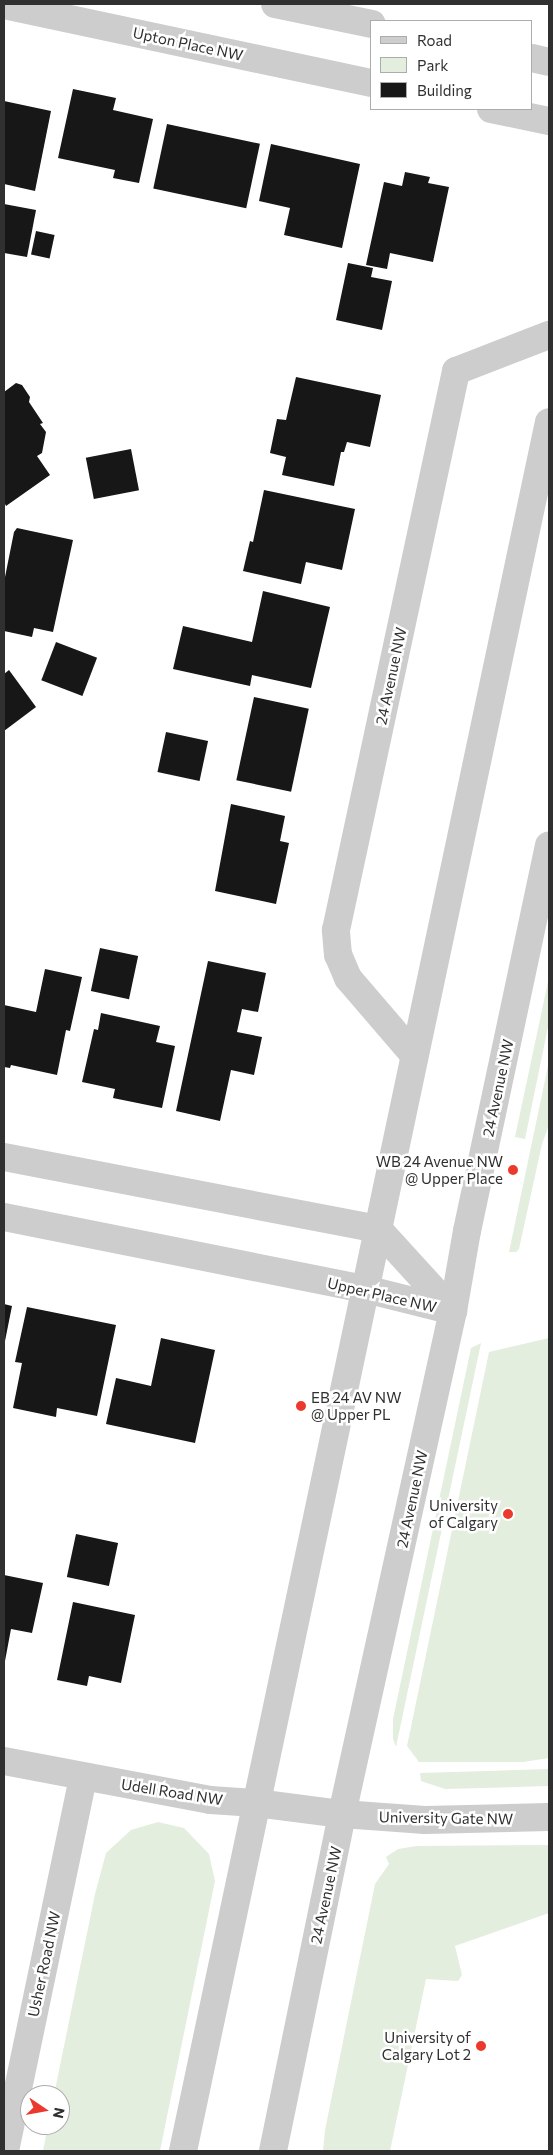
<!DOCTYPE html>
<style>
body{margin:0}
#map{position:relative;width:553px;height:2155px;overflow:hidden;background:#fff;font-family:Commissioner,sans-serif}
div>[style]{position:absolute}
.green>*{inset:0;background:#e4eede}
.building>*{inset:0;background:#171717;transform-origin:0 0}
.minor>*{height:28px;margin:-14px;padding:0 14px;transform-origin:14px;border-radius:14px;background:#cdcdcd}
.dots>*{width:14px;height:14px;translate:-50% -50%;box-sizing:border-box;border:2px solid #fff;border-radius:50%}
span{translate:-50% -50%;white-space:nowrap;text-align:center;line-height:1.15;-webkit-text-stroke:5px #fff;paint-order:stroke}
.street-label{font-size:15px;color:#303030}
.poi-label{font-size:15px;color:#303030}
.right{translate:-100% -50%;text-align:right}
.left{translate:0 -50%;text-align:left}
.frame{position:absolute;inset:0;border:5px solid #303030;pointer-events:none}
.legend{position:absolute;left:370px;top:20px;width:162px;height:90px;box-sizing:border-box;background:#fff;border:1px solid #acacac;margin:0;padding:6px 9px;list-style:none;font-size:15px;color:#303030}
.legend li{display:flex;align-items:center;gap:10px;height:25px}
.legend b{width:25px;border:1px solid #acacac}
.north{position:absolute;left:20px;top:2085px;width:50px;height:50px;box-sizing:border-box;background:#fff;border:1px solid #acacac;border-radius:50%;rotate:102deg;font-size:14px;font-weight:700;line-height:20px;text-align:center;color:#303030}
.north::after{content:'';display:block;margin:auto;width:18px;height:22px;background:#ec392d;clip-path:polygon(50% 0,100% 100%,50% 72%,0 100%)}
</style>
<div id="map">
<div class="green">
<i style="clip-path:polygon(549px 977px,549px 1022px,525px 1139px,515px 1137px)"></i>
<i style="clip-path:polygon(549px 1061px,549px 1125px,542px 1144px,519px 1249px,516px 1252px,509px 1252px)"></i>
<i style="clip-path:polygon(549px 1338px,549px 1758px,523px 1762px,419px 1762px,407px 1746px,489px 1352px)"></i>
<i style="clip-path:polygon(481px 1343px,396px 1747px,393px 1739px,393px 1719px,471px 1348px)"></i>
<i style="clip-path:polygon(549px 1769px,549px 1786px,445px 1789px,421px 1781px,420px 1773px)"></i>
<i style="clip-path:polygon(158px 1822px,184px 1828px,209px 1854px,215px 1881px,160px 2151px,43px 2151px,48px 2125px,60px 2125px,60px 2095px,54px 2095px,95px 1894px,106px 1853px,131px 1830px)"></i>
<i style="clip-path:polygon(549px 1845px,549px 1913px,455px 1946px,462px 1975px,458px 1981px,426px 1979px,390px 2151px,323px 2151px,325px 2130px,375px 1884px,389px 1864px,386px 1857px,398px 1849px,417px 1846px)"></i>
</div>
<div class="building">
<i style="clip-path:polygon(73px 89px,116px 98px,113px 110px,153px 119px,139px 183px,113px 178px,115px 170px,58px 158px)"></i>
<i style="clip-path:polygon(4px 101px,51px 111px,35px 191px,4px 184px)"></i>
<i style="left:167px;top:124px;width:95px;height:66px;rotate:12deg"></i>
<i style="clip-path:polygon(271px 144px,360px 164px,342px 248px,284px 235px,290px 208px,259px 201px)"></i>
<i style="clip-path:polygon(405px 172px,430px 177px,428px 183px,449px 187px,433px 262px,390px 253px,387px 269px,366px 265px,384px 182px,402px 186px)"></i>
<i style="clip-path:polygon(4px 204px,36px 210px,27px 257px,4px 253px)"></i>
<i style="left:36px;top:231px;width:19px;height:24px;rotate:12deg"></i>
<i style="clip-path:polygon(348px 263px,373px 268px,371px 277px,392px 281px,382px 330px,336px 320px)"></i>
<i style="clip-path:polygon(296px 377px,381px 395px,370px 447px,347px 442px,344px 452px,341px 452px,334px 486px,282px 475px,286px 457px,270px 453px,277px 419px,286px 420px)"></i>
<i style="clip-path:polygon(16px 383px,22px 385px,30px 397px,29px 402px,43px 423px,40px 424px,46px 432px,42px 453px,37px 456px,50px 475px,6px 506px,4px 502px,4px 392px)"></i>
<i style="left:131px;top:449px;width:42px;height:46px;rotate:79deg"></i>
<i style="clip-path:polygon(264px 490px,355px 509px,342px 570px,306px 562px,301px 584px,243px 571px,250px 541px,253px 542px)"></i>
<i style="clip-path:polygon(17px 528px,73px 540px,53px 632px,34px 628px,32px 637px,4px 631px,4px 582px,14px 532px)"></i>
<i style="clip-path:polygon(263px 591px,330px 607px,311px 688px,252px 675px,250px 686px,173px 669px,183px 626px,252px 642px)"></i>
<i style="left:56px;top:642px;width:44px;height:41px;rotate:21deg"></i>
<i style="clip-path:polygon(9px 670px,36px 707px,4px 731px,4px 674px)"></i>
<i style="left:254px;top:697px;width:56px;height:85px;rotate:12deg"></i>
<i style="left:166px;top:732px;width:43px;height:41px;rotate:12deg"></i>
<i style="clip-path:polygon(231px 804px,285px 816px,280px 841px,289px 843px,276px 904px,215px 891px)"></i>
<i style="left:100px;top:948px;width:39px;height:44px;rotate:12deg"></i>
<i style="clip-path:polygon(208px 961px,266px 973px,258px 1012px,242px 1009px,237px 1032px,262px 1037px,254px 1075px,231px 1070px,220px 1121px,176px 1111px)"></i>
<i style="clip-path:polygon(45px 969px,82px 977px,70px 1031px,66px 1030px,57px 1075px,11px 1065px,10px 1068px,4px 1067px,4px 1005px,36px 1012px)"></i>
<i style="clip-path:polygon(101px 1013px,160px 1026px,156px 1042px,175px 1046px,162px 1108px,113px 1098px,115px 1089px,82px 1082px,94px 1029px,98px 1030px)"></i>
<i style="clip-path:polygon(4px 1304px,12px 1306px,5px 1341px,4px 1341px)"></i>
<i style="clip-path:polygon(27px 1307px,116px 1325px,97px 1416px,57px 1408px,56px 1417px,13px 1408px,22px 1363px,15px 1362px)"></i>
<i style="clip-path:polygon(161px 1338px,215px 1350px,195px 1443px,106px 1424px,116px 1378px,151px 1386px)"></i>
<i style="left:76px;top:1534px;width:43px;height:44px;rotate:12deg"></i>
<i style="clip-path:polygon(4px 1575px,43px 1583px,32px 1633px,11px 1629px,5px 1661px)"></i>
<i style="clip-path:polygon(73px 1602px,135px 1615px,121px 1683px,89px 1676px,87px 1686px,57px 1680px)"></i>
</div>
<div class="minor">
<i style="left:275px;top:4px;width:99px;rotate:11.7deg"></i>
<i style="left:4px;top:5px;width:376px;rotate:12deg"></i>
<i style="left:532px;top:58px;width:17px;rotate:13deg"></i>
<i style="left:491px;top:109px;width:59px;rotate:11.7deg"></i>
<i style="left:414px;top:1055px;width:101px;rotate:-130.6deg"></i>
<i style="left:348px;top:978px;width:25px;rotate:-113deg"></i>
<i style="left:338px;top:955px;width:25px;rotate:-95deg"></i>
<i style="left:336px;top:930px;width:572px;rotate:-77.88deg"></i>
<i style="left:456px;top:371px;width:100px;rotate:-21.2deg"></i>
<i style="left:4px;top:1157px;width:381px;rotate:10.9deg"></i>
<i style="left:378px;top:1229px;width:111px;rotate:47.6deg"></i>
<i style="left:4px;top:1217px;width:368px;rotate:11.3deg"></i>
<i style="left:365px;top:1289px;width:91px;rotate:14deg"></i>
<i style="left:4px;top:1761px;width:210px;rotate:10.7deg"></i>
<i style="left:210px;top:1800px;width:46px;rotate:3.7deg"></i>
<i style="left:256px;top:1803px;width:87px;rotate:7.3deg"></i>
<i style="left:342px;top:1814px;width:83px;rotate:4.1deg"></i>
<i style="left:425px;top:1820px;width:124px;rotate:-1.4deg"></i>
<i style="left:5px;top:2151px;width:382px;rotate:-78.2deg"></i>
<i style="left:183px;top:2151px;width:1767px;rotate:-78.05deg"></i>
<i style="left:273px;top:2151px;width:344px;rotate:-78.4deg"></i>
<i style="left:342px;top:1814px;width:515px;rotate:-77.56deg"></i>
<i style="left:453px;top:1311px;width:81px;rotate:-80.1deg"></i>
<i style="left:467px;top:1231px;width:394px;rotate:-78deg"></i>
</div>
<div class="dots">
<i style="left:513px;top:1170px;background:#ec392d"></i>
<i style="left:301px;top:1406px;background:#ec392d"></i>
<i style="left:508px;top:1514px;background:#ec392d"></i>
<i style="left:481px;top:2046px;background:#ec392d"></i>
</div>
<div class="street-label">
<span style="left:188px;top:44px;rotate:12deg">Upton Place NW</span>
<span style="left:391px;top:676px;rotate:-78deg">24 Avenue NW</span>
<span style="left:498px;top:1088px;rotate:-78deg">24 Avenue NW</span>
<span style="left:382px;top:1295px;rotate:13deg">Upper Place NW</span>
<span style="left:412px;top:1499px;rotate:-78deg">24 Avenue NW</span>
<span style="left:172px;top:1792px;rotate:9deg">Udell Road NW</span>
<span style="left:446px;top:1818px;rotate:1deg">University Gate NW</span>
<span style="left:326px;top:1895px;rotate:-78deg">24 Avenue NW</span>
<span style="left:44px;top:1964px;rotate:-78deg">Usher Road NW</span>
</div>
<div class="poi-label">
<span class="right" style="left:503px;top:1170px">WB 24 Avenue NW<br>@ Upper Place</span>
<span class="left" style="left:311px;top:1406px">EB 24 AV NW<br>@ Upper PL</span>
<span class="right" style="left:498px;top:1514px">University<br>of Calgary</span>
<span class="right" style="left:471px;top:2046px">University of<br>Calgary Lot 2</span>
</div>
<div class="frame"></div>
<ul class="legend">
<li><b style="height:6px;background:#cdcdcd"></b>Road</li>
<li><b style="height:14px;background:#e4eede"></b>Park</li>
<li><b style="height:14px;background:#171717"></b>Building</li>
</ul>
<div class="north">N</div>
</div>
